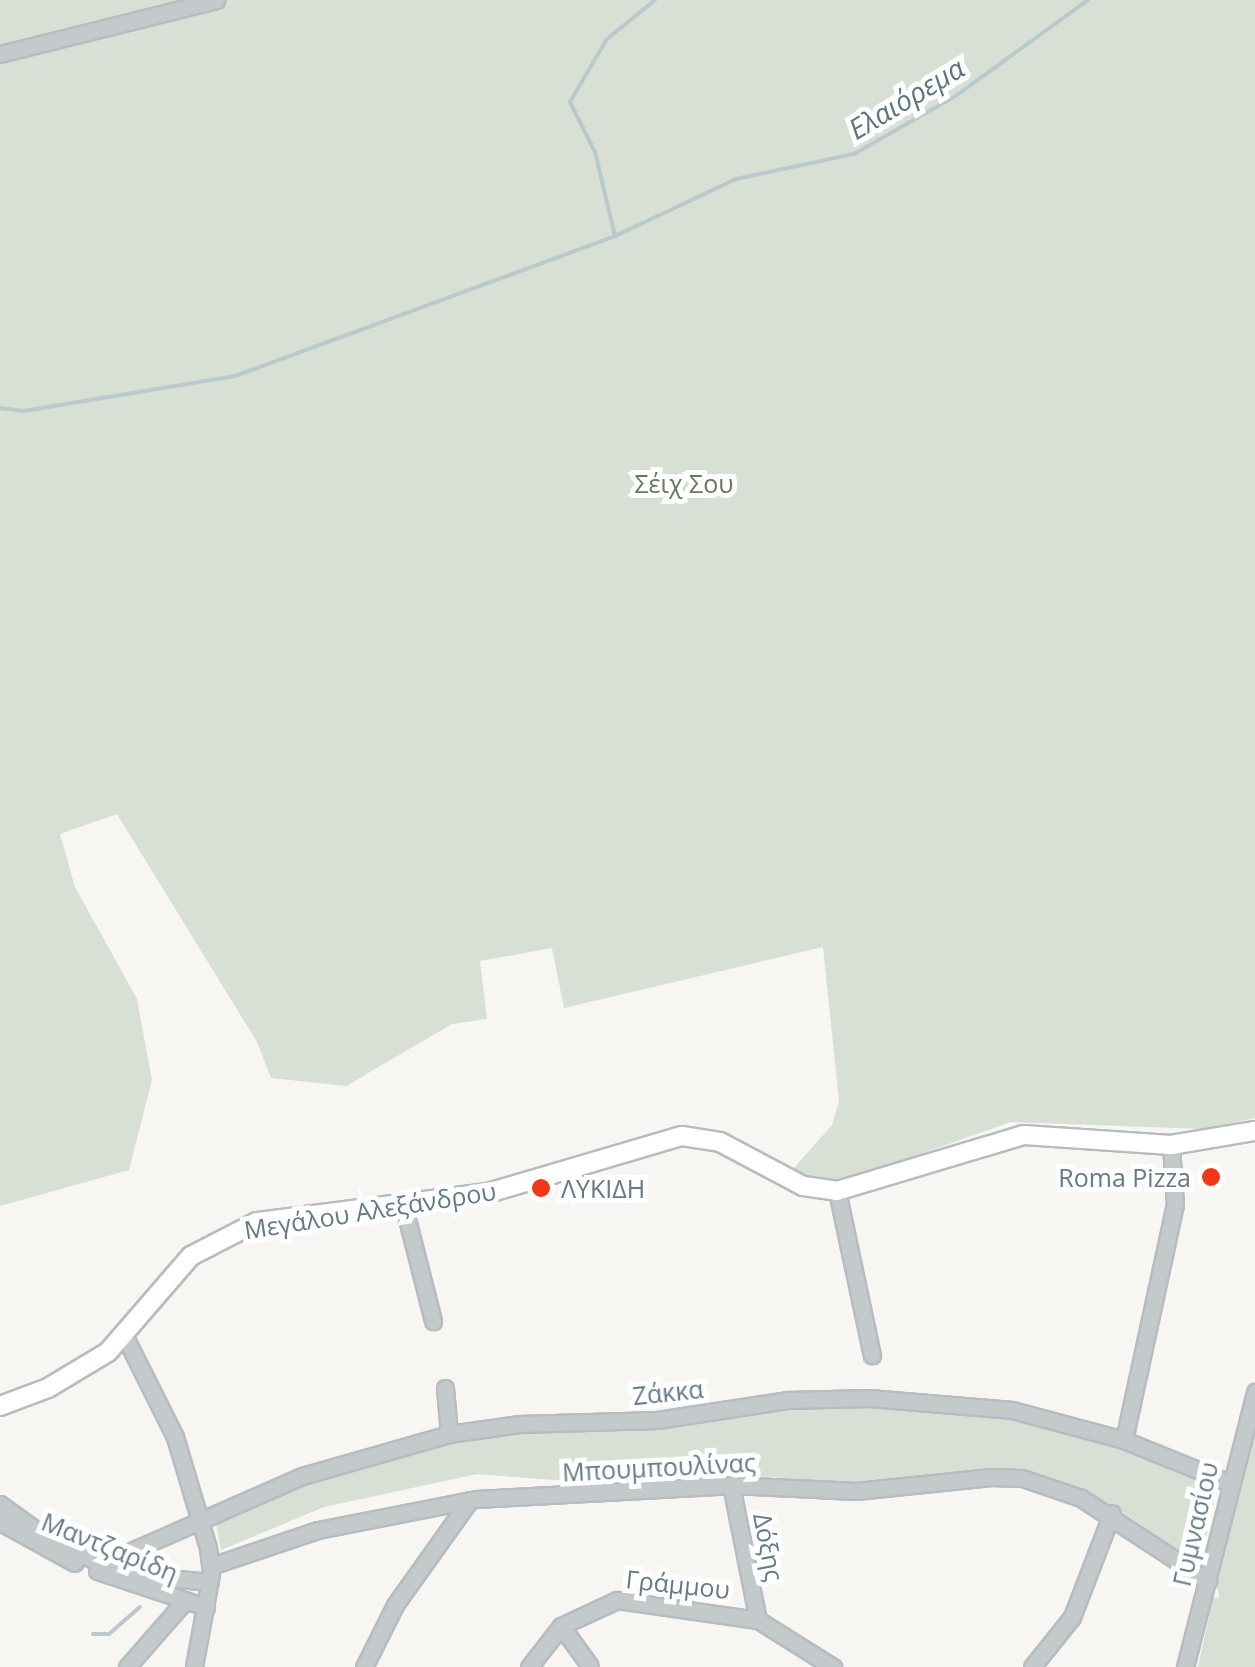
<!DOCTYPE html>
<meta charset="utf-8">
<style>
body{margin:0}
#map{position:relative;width:1255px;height:1667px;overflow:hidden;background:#f7f6f3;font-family:"Open Sans",sans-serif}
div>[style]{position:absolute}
.green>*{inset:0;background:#d8dfd4}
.stream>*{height:4px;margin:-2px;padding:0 2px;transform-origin:2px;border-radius:2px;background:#bac9cc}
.roads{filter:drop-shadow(2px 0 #b7bcbf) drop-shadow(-2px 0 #b7bcbf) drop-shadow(0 2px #b7bcbf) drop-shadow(0 -2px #b7bcbf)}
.minor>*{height:15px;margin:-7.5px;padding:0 7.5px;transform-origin:7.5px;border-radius:7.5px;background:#c4c9cc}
.major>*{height:18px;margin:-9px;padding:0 9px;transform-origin:9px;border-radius:9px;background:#fff}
.dots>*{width:28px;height:28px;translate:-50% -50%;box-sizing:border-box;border:5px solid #fff;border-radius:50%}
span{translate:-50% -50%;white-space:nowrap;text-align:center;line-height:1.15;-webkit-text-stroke:10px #fff;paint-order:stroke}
.park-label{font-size:25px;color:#66785e}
.poi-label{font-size:25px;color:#637a87}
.right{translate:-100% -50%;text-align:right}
.left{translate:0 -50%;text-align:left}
.street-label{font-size:25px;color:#637a87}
.water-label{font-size:28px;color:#5a767c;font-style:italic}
</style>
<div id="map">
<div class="green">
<i style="clip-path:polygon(0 0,1255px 0,1255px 1118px,1203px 1129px,1011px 1122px,841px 1182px,809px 1178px,793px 1169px,832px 1125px,839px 1101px,823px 947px,564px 1008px,552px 948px,480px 961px,487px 1019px,452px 1024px,346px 1086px,271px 1078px,257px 1042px,117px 814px,60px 834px,75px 887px,137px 999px,152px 1080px,129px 1170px,0 1206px)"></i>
<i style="clip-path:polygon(871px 1405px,1036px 1422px,1103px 1439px,1218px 1486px,1200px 1564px,1113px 1506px,1038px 1478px,881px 1486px,733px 1474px,553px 1480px,477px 1474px,324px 1507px,221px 1550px,216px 1524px,304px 1476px,460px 1438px,771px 1408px)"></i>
<i style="clip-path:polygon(1255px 1422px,1255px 1667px,1198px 1667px,1213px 1598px,1219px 1598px,1217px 1582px)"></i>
</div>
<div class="stream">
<i style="left:615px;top:236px;width:134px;rotate:-25.2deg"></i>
<i style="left:736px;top:179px;width:121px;rotate:-12deg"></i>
<i style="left:854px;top:154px;width:115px;rotate:-29.7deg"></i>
<i style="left:954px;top:97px;width:165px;rotate:-35.9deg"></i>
<i style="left:0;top:408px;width:24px;rotate:7deg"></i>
<i style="left:24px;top:411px;width:214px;rotate:-9.4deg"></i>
<i style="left:235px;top:376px;width:405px;rotate:-20.2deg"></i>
<i style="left:615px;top:236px;width:86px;rotate:-103.4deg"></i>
<i style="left:595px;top:152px;width:56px;rotate:-116.6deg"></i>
<i style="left:570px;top:102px;width:73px;rotate:-59.6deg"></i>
<i style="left:607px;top:39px;width:62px;rotate:-39.1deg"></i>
<i style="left:93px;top:1634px;width:16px"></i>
<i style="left:109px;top:1634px;width:41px;rotate:-41.1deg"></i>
</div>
<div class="roads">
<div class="minor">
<i style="left:0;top:54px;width:223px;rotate:-14deg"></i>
<i style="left:837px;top:1191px;width:168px;rotate:78deg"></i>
<i style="left:404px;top:1207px;width:118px;rotate:75.7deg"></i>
<i style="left:125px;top:1337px;width:112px;rotate:63.4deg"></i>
<i style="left:175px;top:1437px;width:116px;rotate:73.4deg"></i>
<i style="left:208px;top:1548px;width:26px;rotate:83deg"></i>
<i style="left:211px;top:1574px;width:95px;rotate:100.4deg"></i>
<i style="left:445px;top:1388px;width:46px;rotate:85deg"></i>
<i style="left:1124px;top:1440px;width:240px;rotate:-77.8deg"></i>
<i style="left:1175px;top:1205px;width:60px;rotate:-93.8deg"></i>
<i style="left:731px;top:1485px;width:138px;rotate:78.7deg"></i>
<i style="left:0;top:1504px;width:58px;rotate:35.9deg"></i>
<i style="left:47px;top:1538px;width:54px;rotate:25.1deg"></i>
<i style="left:96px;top:1561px;width:54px;rotate:16.1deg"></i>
<i style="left:148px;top:1576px;width:62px;rotate:5.5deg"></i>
<i style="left:0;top:1522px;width:85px;rotate:28.7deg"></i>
<i style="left:122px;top:1555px;width:197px;rotate:-23.7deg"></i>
<i style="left:302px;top:1476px;width:153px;rotate:-15.9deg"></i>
<i style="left:449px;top:1434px;width:71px;rotate:-8.1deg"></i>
<i style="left:519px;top:1424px;width:138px;rotate:-1.7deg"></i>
<i style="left:657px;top:1420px;width:133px;rotate:-8.7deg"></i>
<i style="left:788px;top:1400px;width:81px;rotate:-1.4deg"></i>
<i style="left:869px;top:1398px;width:144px;rotate:4.8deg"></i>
<i style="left:1012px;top:1410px;width:116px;rotate:15deg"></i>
<i style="left:1124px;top:1440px;width:114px;rotate:22.1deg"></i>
<i style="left:211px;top:1566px;width:113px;rotate:-18.6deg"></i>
<i style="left:318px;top:1530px;width:161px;rotate:-11.1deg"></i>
<i style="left:476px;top:1499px;width:255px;rotate:-3.1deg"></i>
<i style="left:731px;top:1485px;width:125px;rotate:2.7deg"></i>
<i style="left:856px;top:1491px;width:136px;rotate:-5.9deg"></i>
<i style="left:991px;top:1477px;width:31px;rotate:2deg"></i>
<i style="left:1022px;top:1478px;width:62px;rotate:18.7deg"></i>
<i style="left:1081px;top:1498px;width:152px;rotate:33.2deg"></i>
<i style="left:97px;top:1571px;width:115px;rotate:18.3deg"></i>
<i style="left:561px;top:1626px;width:49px;rotate:54.1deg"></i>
<i style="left:127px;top:1667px;width:85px;rotate:-48.8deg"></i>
<i style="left:364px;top:1667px;width:69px;rotate:-63.4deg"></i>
<i style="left:395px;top:1605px;width:129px;rotate:-54.5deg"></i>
<i style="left:529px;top:1667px;width:52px;rotate:-52deg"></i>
<i style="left:561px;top:1626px;width:62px;rotate:-24.9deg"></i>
<i style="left:617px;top:1600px;width:142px;rotate:8.1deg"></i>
<i style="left:758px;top:1620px;width:89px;rotate:32.1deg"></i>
<i style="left:1032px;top:1667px;width:64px;rotate:-51.3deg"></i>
<i style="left:1072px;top:1617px;width:111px;rotate:-69deg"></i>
<i style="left:1185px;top:1667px;width:284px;rotate:-75.7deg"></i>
</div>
<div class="major">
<i style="left:0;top:1406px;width:51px;rotate:-20.6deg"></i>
<i style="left:48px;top:1388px;width:70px;rotate:-31deg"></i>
<i style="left:108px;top:1352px;width:127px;rotate:-49.2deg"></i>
<i style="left:191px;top:1256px;width:74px;rotate:-27.3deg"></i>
<i style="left:257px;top:1222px;width:233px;rotate:-7.2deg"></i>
<i style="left:488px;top:1193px;width:202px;rotate:-16.4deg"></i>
<i style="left:682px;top:1136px;width:38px;rotate:9deg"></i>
<i style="left:720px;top:1142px;width:94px;rotate:27.9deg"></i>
<i style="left:803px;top:1186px;width:34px;rotate:8deg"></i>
<i style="left:837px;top:1191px;width:195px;rotate:-16.7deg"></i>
<i style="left:1024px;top:1135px;width:147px;rotate:3.9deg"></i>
<i style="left:1171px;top:1145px;width:85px;rotate:-9.5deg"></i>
</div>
</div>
<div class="dots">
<i style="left:1211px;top:1177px;background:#f23618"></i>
<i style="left:541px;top:1188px;background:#f23618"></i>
</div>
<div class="park-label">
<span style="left:684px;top:483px">Σέιχ Σου</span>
</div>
<div class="poi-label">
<span class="right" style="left:1191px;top:1177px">Roma Pizza</span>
<span class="left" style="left:561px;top:1188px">ΛΥΚΙΔΗ</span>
</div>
<div class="street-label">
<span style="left:370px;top:1210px;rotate:-9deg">Μεγάλου Αλεξάνδρου</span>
<span style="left:668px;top:1392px;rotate:-6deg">Ζάκκα</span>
<span style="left:659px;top:1467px;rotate:-3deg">Μπουμπουλίνας</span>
<span style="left:1195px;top:1524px;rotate:-77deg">Γυμνασίου</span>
<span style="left:110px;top:1547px;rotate:22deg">Μαντζαρίδη</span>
<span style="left:769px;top:1547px;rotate:79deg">Δόξης</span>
<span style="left:678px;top:1584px;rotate:6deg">Γράμμου</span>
</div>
<div class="water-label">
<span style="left:906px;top:98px;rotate:-31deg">Ελαιόρεμα</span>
</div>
</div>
